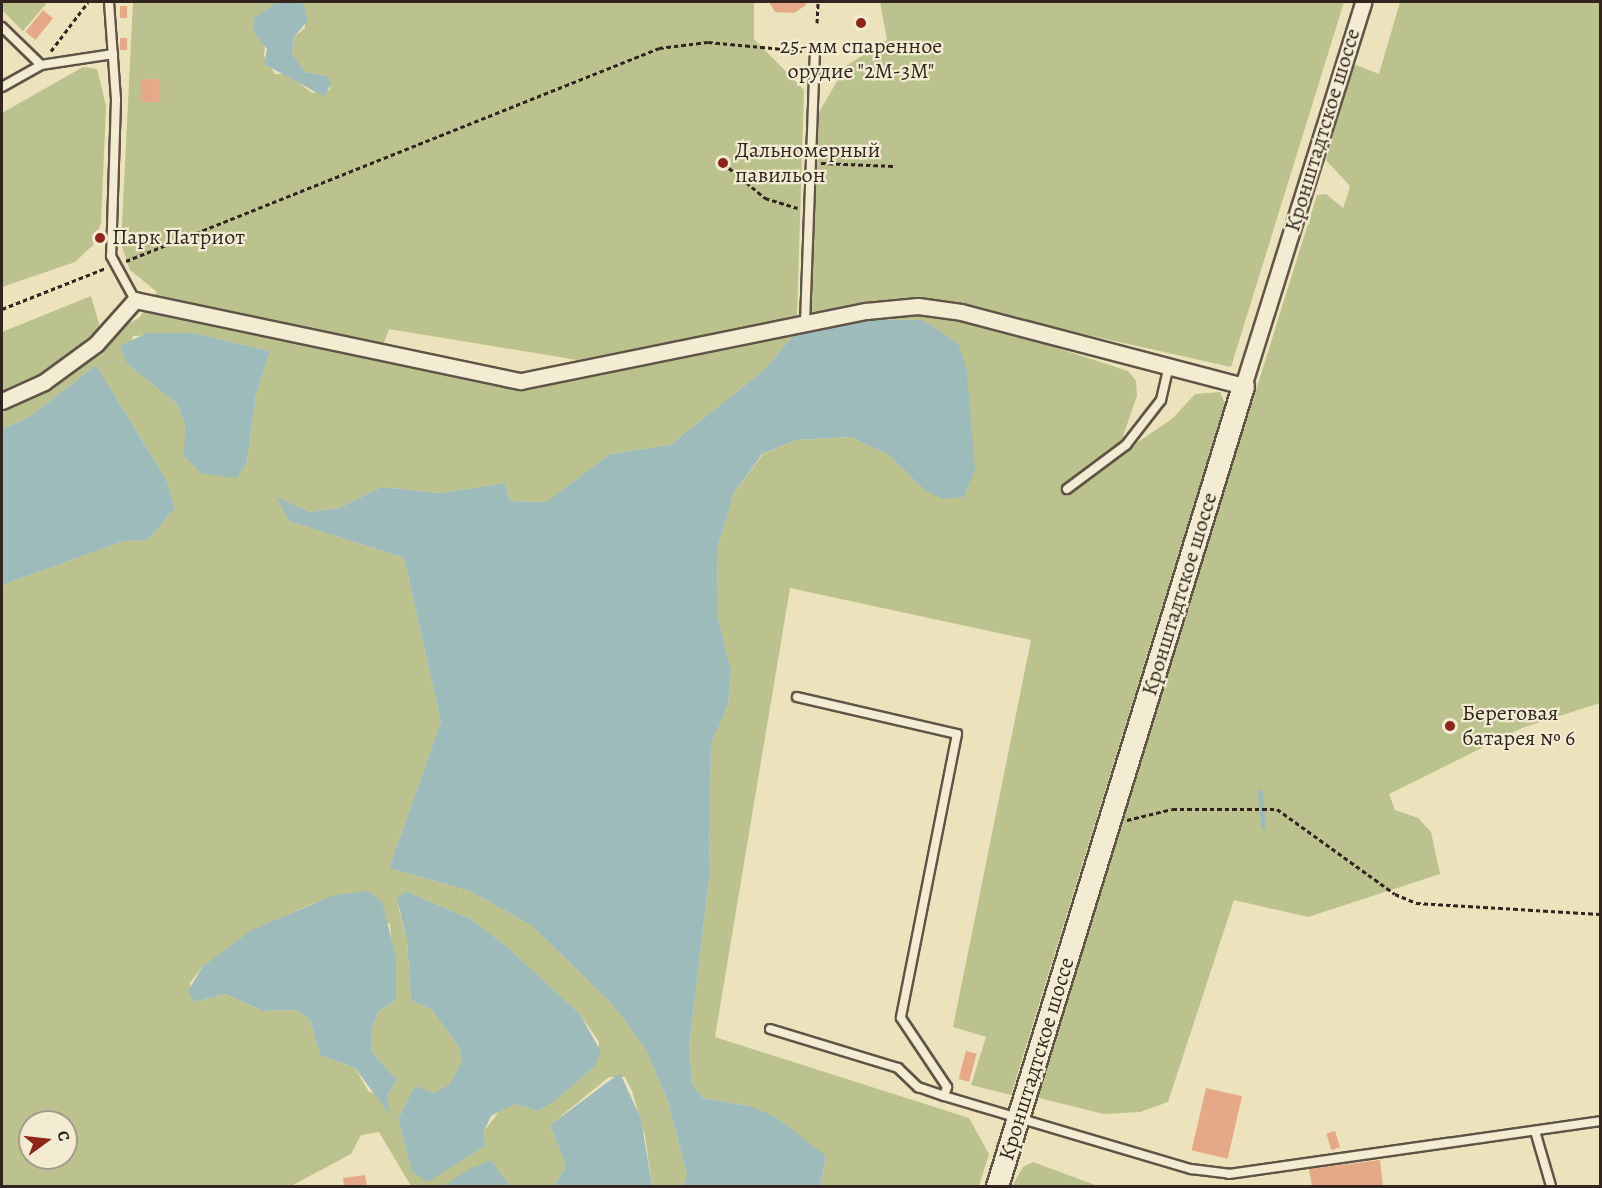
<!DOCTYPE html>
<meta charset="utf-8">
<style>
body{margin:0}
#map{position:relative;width:1602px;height:1188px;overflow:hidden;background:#ece2bb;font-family:Alegreya,serif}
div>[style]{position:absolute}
.green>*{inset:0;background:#bcc28d}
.water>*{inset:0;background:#9ebbbc}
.stream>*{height:5px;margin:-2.5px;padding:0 2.5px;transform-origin:2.5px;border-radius:2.5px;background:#9ebbbc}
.building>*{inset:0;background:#e6a988;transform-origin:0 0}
.path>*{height:3px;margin-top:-1.5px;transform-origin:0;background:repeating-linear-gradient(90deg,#322520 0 4.5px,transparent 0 7.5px)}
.roads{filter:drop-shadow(2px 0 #605447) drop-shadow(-2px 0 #605447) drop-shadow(0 2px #605447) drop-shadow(0 -2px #605447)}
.lane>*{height:8px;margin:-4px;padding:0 4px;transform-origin:4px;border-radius:4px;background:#f3ecd3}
.street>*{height:15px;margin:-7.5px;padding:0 7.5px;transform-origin:7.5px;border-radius:7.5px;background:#f3ecd3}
.secondary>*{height:21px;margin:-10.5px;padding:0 10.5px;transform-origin:10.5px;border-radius:10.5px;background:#f3ecd3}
.dots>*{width:16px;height:16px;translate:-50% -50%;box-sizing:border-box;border:3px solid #f3ecd3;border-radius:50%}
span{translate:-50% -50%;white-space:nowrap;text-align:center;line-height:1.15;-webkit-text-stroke:4.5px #f3ecd3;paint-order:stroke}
.poi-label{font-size:22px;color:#322520}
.left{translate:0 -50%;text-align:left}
.street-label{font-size:22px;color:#322520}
.frame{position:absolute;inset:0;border:3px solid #322520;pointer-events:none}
.north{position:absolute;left:18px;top:1110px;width:60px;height:60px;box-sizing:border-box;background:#f3ecd3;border:2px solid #a69c8b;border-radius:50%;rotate:75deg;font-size:16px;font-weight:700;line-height:24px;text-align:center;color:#322520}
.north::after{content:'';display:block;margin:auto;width:21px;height:27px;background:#8f2418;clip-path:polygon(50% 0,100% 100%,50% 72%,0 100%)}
</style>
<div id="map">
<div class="green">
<i style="clip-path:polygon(2px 2px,43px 2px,46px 4px,23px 31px,2px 10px)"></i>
<i style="clip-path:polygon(evenodd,133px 2px,277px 2px,261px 16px,254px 33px,265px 42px,264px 56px,275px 74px,288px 74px,312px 93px,330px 90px,330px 83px,327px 76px,305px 72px,292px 53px,294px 37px,305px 28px,303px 2px,754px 2px,754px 39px,804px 90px,797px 317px,577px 360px,389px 329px,382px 348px,387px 361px,521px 386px,797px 331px,764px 370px,670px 445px,610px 454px,546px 502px,510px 501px,505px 483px,441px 493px,381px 487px,339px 508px,310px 512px,277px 498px,289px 521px,404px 558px,441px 722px,389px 868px,470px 891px,532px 926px,613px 1005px,646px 1050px,668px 1102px,687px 1175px,683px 1186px,652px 1186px,645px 1136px,632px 1091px,625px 1077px,609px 1077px,550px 1125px,566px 1166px,554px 1186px,510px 1186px,491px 1160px,444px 1186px,411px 1186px,379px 1132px,361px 1135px,351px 1154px,291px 1186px,2px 1186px,2px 585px,124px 541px,148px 540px,175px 508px,166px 479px,96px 365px,31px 416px,2px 429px,2px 332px,91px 296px,100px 327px,116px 330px,139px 318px,157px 292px,130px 270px,121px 244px,133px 2px,193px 333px,270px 351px,256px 395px,247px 461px,185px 456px,185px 425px,177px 404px,127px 364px,133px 336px,193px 333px,133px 2px,405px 891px,471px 919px,505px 945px,580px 1014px,599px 1042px,595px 1066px,554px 1102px,538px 1111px,515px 1104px,502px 1108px,484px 1131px,485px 1146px,427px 1181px,412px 1170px,398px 1119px,415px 1087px,434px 1093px,449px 1086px,461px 1063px,460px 1049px,432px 1010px,411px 1000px,407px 941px,398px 906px,405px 891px,133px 2px,316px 902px,390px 924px,396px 1000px,378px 1012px,371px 1031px,371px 1051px,397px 1080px,387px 1096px,369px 1092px,355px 1068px,320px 1055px,310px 1020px,297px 1010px,263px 1011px,226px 994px,194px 1002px,190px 983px,203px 966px,252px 931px,316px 902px,133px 2px,30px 1122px,66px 1122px,66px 1158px,30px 1158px,30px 1122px)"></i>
<i style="clip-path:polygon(880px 2px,1344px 2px,1231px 367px,958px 306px,811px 315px,819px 112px,846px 66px,887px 40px)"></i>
<i style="clip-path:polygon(1400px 2px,1600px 2px,1600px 703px,1522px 728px,1389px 794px,1395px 810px,1418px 818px,1431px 832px,1440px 874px,1308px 917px,1234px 900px,1168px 1102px,1140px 1112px,1104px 1114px,1035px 1097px,1317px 195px,1326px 194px,1343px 208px,1347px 197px,1350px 186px,1326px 160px,1351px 68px,1356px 65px,1379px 74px)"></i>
<i style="clip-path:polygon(83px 67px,97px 69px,106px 106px,101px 223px,93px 245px,75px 262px,2px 287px,2px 113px)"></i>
<i style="clip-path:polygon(917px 311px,961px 317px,1128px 371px,1136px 381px,1137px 396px,1123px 436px,1132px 446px,1172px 419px,1195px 394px,1220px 392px,1225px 403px,1011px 1095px,971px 1085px,986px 1037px,953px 1027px,1031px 640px,790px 588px,715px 1037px,969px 1118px,989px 1154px,979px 1186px,820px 1186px,826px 1156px,750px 1106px,703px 1098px,692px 1085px,689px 1048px,709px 879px,711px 742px,728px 705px,731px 672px,718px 618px,717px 549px,734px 493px,763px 454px,797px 440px,850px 437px,889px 455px,924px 490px,922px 320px,860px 319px)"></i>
<i style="clip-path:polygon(1033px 1162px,1098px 1186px,1012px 1186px,1023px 1167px)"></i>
</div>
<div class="water">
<i style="clip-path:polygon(277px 2px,303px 2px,308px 20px,294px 37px,292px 53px,305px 72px,327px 76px,331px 83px,325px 97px,264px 64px,267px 49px,254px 33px,254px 18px)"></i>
<i style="clip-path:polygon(860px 319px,922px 320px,958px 343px,967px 371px,975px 470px,964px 497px,942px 499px,924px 490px,889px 455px,850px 437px,797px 440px,762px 454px,734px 493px,717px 549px,718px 618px,731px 671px,728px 705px,711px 743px,709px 879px,689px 1048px,692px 1084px,703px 1098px,750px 1106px,777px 1118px,826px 1156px,820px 1186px,683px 1186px,687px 1175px,668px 1102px,646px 1050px,613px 1005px,532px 926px,470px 891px,389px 868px,441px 722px,404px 558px,289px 521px,276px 497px,310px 512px,339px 508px,381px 487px,441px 493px,505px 483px,510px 501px,546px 502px,610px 454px,670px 445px,764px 370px,797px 331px)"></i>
<i style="clip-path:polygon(147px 333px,193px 333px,270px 351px,256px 395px,247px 461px,237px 478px,202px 474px,184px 456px,185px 425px,177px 404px,127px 364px,120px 346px)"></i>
<i style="clip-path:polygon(96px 365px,166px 479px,175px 508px,148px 540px,124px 541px,2px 585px,2px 429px,31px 416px)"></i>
<i style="clip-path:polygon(368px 891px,382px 902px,396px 957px,396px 1000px,378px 1012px,371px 1031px,371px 1051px,397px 1080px,387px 1096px,390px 1115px,355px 1068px,320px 1055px,310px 1020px,297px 1010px,263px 1011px,226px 994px,194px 1002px,188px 991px,203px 966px,252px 930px,334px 895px)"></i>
<i style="clip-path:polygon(405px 891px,471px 919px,505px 945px,580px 1014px,601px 1052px,595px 1066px,554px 1102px,538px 1111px,515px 1104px,491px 1116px,484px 1131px,485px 1146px,427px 1182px,412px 1171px,398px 1119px,415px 1086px,434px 1093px,449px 1085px,461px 1063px,460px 1049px,432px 1010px,411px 1000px,407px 941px,397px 899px)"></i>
<i style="clip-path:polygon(620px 1073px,641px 1119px,652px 1186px,554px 1186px,566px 1166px,550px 1125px)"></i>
<i style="clip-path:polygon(491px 1160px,510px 1186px,444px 1186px,469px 1169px)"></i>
</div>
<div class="stream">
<i style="left:1260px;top:792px;width:35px;rotate:85deg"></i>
</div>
<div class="building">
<i style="clip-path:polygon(769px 2px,805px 2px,806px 5px,794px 13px,775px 12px)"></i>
<i style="left:120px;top:6px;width:7px;height:12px"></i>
<i style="left:43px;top:10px;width:13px;height:28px;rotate:39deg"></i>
<i style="left:120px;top:38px;width:7px;height:12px"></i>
<i style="left:142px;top:79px;width:17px;height:23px"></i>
<i style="left:966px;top:1051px;width:11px;height:29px;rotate:15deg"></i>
<i style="left:1206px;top:1088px;width:37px;height:64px;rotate:13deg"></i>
<i style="left:1335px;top:1131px;width:17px;height:9px;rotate:73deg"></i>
<i style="clip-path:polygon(1380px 1160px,1383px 1186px,1312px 1186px,1309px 1169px)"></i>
<i style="clip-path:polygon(365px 1175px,367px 1186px,344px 1186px,343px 1178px)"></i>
</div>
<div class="path">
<i style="left:817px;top:23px;width:21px;rotate:-87deg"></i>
<i style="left:51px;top:51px;width:61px;rotate:-52.9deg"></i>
<i style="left:723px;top:163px;width:55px;rotate:39.8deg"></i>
<i style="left:765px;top:198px;width:34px;rotate:17deg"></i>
<i style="left:821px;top:163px;width:73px;rotate:2.4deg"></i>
<i style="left:126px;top:261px;width:574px;rotate:-21.78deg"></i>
<i style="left:659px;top:48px;width:49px;rotate:-7deg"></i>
<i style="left:708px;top:42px;width:96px;rotate:5.4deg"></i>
<i style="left:2px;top:309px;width:112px;rotate:-21.5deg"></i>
<i style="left:1127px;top:820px;width:46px;rotate:-13.7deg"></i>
<i style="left:1172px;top:809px;width:105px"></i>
<i style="left:1277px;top:809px;width:145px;rotate:35.8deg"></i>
<i style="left:1395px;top:894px;width:23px;rotate:23deg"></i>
<i style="left:1416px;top:903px;width:184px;rotate:3.4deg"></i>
</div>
<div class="roads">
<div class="lane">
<i style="left:109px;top:2px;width:98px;rotate:85.9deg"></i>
<i style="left:116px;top:100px;width:156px;rotate:91.8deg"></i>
<i style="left:111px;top:256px;width:50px;rotate:61.4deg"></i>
<i style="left:2px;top:27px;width:54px;rotate:44.3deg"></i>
<i style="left:2px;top:87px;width:45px;rotate:-29.4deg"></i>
<i style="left:41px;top:65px;width:73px;rotate:-8.7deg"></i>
<i style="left:805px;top:323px;width:271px;rotate:-87.9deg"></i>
<i style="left:1067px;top:489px;width:74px;rotate:-36.7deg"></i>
<i style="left:1126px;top:445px;width:57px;rotate:-52.1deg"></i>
<i style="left:1161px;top:400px;width:35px;rotate:-77deg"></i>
<i style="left:797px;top:697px;width:164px;rotate:13deg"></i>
<i style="left:957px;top:734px;width:289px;rotate:101.2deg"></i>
<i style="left:901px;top:1018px;width:83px;rotate:56.3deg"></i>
<i style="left:947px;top:1087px;width:9px;rotate:108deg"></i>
<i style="left:944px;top:1096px;width:258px;rotate:16.5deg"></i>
<i style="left:1191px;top:1169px;width:38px;rotate:7deg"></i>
<i style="left:1229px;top:1174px;width:375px;rotate:-8.1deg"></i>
<i style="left:770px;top:1029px;width:134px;rotate:16.9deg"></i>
<i style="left:898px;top:1068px;width:28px;rotate:44deg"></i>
<i style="left:918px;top:1087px;width:28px;rotate:19deg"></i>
<i style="left:1535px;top:1131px;width:57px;rotate:73.8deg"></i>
</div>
<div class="street">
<i style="left:2px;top:401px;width:46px;rotate:-24.3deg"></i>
<i style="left:44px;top:382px;width:64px;rotate:-36.2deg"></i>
<i style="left:96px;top:344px;width:59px;rotate:-48.4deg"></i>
<i style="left:135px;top:300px;width:394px;rotate:11.9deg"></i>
<i style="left:521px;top:381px;width:352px;rotate:-11.5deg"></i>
<i style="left:866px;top:311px;width:52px;rotate:-5.5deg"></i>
<i style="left:918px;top:306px;width:43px;rotate:7.9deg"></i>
<i style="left:961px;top:312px;width:292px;rotate:14.7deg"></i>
<i style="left:1243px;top:386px;width:402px;rotate:-72.6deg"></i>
</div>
<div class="secondary">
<i style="left:997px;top:1186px;width:837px;rotate:-72.91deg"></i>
</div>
</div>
<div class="dots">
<i style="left:861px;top:23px;background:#8f2418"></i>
<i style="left:723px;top:163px;background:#8f2418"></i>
<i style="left:100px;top:238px;background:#8f2418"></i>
<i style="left:1450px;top:726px;background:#8f2418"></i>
</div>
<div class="poi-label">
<span style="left:861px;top:59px">25-мм спаренное<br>орудие "2М-3М"</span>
<span class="left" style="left:735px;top:163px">Дальномерный<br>павильон</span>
<span class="left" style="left:112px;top:238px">Парк Патриот</span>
<span class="left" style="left:1462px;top:726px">Береговая<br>батарея № 6</span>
</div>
<div class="street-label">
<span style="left:1323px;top:130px;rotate:-73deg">Кронштадтское шоссе</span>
<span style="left:1180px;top:594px;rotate:-73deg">Кронштадтское шоссе</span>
<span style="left:1037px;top:1059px;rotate:-73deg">Кронштадтское шоссе</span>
</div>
<div class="frame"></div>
<div class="north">С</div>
</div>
